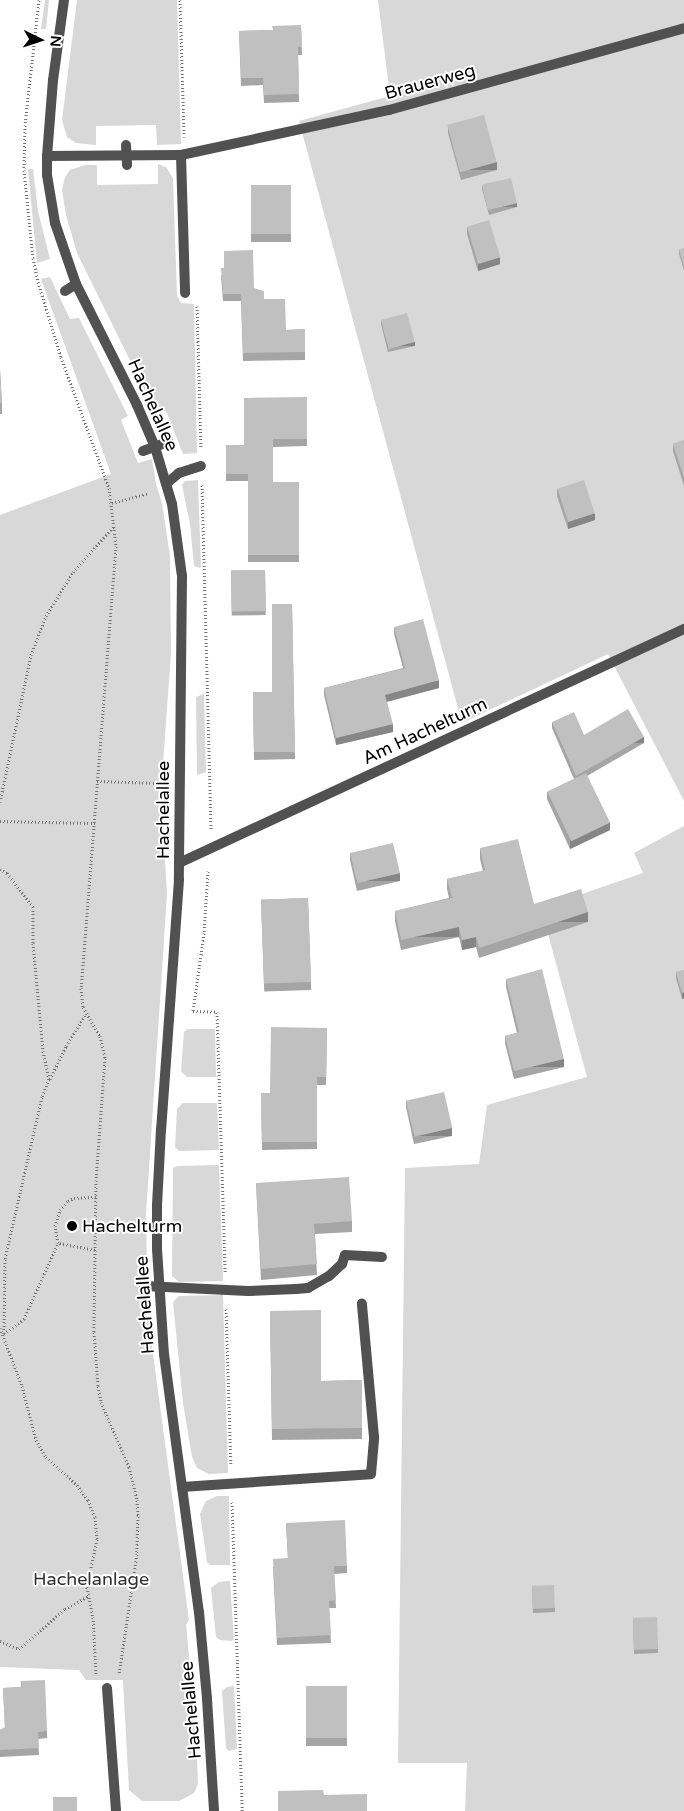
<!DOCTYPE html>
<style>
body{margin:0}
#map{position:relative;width:684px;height:1811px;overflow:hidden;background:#fff;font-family:"Varela Round",sans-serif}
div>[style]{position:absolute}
.green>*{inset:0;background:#d8d8d8}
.path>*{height:3px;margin-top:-1.5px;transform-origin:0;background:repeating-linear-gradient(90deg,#737373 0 1px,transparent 0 3.5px)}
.service>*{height:10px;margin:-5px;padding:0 5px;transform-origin:5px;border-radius:5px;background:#515151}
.tertiary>*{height:10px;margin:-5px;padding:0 5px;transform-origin:5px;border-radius:5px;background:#515151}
.wall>*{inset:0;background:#a5a5a5;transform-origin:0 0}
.shaded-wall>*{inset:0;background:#868686;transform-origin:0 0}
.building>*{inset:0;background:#c0c0c0;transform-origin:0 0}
.dots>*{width:14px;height:14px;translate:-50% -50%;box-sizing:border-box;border:2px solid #fff;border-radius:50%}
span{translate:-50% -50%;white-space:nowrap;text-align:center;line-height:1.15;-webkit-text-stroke:4px #fff;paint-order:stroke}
.street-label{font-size:18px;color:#000}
.poi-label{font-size:18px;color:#000}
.left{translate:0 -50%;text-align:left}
.park-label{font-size:18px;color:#2f2f2f}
.north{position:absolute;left:15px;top:15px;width:50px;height:50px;-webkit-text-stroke:4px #fff;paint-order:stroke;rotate:94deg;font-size:14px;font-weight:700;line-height:20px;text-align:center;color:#000}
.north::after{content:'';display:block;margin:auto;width:18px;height:22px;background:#000;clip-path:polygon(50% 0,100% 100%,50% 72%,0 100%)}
</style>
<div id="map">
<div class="green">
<i style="clip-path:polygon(45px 0,49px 0,46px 29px,41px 29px)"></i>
<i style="clip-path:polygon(77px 0,177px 0,181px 144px,157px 145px,156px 125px,96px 126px,96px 145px,76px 143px,67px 137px,62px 120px)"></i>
<i style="clip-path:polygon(378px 0,684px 0,684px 801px,608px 654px,462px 723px,299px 121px,390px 96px)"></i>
<i style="clip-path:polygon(158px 164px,166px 167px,173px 178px,177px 296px,181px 303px,194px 304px,197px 453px,183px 454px,167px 413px,162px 408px,154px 409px,77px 253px,66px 215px,62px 190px,65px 177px,70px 170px,85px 165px,97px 165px,97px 185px,158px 184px)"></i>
<i style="clip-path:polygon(28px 169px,33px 169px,38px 211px,50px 259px,37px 263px)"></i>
<i style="clip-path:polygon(50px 277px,70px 319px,79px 318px,128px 416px,121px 420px,138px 463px,152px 459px,156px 484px,162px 503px,170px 556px,171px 653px,161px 792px,167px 894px,146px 1214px,148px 1317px,189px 1620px,186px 1625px,196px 1728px,198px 1784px,194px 1793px,179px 1801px,142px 1801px,129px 1790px,123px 1680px,86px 1680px,79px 1670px,0 1667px,0 515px,111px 474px,41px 279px)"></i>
<i style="clip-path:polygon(198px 480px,201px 567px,200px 568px,194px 566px,190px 524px,182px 485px,185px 481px)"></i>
<i style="clip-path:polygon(204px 694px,206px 772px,197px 775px,196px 697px)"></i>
<i style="clip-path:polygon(684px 826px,684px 1811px,465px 1811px,467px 1763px,398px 1763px,405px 1168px,479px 1164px,487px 1105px,587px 1077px,541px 908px,643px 873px,634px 853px)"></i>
<i style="clip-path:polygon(188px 1029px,215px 1029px,216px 1077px,187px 1077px,181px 1071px,184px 1032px)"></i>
<i style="clip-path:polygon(183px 1103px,217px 1103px,219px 1150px,179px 1151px,175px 1147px,177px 1109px)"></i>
<i style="clip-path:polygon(219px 1165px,223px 1281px,179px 1282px,172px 1276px,173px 1168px,177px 1166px)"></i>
<i style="clip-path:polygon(223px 1295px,228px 1473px,209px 1474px,197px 1468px,192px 1457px,183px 1403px,173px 1302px,179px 1296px)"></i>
<i style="clip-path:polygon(217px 1496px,229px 1496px,230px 1565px,210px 1565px,207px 1562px,200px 1514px,206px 1501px)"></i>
<i style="clip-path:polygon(230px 1581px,234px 1639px,232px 1641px,220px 1640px,216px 1637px,211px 1588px,219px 1582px)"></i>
<i style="clip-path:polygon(234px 1686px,237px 1749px,229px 1751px,226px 1748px,222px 1691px,227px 1687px)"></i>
</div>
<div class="path">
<i style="left:39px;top:0;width:126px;rotate:96.4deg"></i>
<i style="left:25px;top:125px;width:45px;rotate:91.3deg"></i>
<i style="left:24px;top:170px;width:88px;rotate:84.2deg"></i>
<i style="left:33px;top:258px;width:25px;rotate:78deg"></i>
<i style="left:38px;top:282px;width:78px;rotate:73deg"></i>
<i style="left:61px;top:357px;width:140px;rotate:69.9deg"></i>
<i style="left:109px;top:488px;width:58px;rotate:83.1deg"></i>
<i style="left:116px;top:546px;width:443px;rotate:94.5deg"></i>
<i style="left:81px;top:988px;width:19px;rotate:84deg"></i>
<i style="left:83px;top:1007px;width:34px;rotate:60deg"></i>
<i style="left:100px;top:1036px;width:23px;rotate:77deg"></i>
<i style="left:105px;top:1058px;width:122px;rotate:94.2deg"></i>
<i style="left:96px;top:1180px;width:152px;rotate:90.8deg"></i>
<i style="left:94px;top:1332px;width:54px;rotate:85.8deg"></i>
<i style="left:98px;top:1386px;width:16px;rotate:79deg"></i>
<i style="left:101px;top:1402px;width:71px;rotate:66.7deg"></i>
<i style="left:129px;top:1467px;width:34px;rotate:76deg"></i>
<i style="left:137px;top:1500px;width:16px;rotate:86deg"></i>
<i style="left:138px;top:1516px;width:38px;rotate:92deg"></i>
<i style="left:137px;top:1554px;width:121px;rotate:98.5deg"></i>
<i style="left:180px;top:0;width:137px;rotate:88.3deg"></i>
<i style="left:197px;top:306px;width:143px;rotate:88.4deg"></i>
<i style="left:202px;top:485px;width:344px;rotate:88.5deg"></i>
<i style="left:112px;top:503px;width:38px;rotate:-15deg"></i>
<i style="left:97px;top:781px;width:64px;rotate:1.8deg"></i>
<i style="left:0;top:802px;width:150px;rotate:-78.1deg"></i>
<i style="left:31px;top:655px;width:42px;rotate:-69deg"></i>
<i style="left:46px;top:616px;width:52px;rotate:-58.5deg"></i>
<i style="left:73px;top:572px;width:63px;rotate:-48.2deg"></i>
<i style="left:0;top:821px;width:95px;rotate:1.2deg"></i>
<i style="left:0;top:869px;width:8px;rotate:30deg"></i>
<i style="left:7px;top:873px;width:43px;rotate:52.6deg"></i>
<i style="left:33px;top:907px;width:36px;rotate:90deg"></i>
<i style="left:33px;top:943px;width:108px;rotate:84.7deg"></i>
<i style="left:43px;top:1051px;width:29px;rotate:78deg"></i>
<i style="left:49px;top:1079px;width:19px;rotate:111deg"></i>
<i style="left:42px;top:1097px;width:166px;rotate:102.9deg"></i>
<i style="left:5px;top:1259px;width:75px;rotate:90.8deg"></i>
<i style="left:4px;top:1334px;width:25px;rotate:-37deg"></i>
<i style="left:24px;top:1319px;width:83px;rotate:-65.9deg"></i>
<i style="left:208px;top:871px;width:62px;rotate:93.7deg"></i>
<i style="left:204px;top:933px;width:79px;rotate:98deg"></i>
<i style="left:193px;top:1011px;width:24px;rotate:2deg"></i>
<i style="left:217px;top:1012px;width:261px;rotate:88.2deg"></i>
<i style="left:50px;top:1079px;width:37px;rotate:-64deg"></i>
<i style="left:66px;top:1046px;width:38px;rotate:-58deg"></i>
<i style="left:95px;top:1250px;width:38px;rotate:-169deg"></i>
<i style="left:58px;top:1243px;width:17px;rotate:-100deg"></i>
<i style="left:55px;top:1226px;width:17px;rotate:-73deg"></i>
<i style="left:60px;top:1210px;width:12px;rotate:-48deg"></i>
<i style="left:68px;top:1201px;width:7px;rotate:-27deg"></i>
<i style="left:74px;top:1198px;width:22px;rotate:-3deg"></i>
<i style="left:226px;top:1309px;width:156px;rotate:88.2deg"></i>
<i style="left:0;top:1328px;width:62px;rotate:69.2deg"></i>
<i style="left:22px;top:1386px;width:56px;rotate:75.5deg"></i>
<i style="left:36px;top:1440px;width:20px;rotate:60deg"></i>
<i style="left:46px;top:1457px;width:42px;rotate:42.1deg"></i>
<i style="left:77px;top:1485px;width:19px;rotate:54deg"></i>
<i style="left:88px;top:1500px;width:18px;rotate:68deg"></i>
<i style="left:95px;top:1517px;width:22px;rotate:85deg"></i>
<i style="left:97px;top:1539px;width:49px;rotate:101.8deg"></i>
<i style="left:87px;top:1587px;width:31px;rotate:79deg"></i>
<i style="left:93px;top:1617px;width:57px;rotate:87deg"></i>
<i style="left:232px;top:1502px;width:309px;rotate:88.1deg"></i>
<i style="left:0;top:1641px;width:21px;rotate:23deg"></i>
<i style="left:19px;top:1649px;width:61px;rotate:-41deg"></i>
<i style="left:65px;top:1609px;width:26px;rotate:-29deg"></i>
</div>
<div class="service">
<i style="left:126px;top:145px;width:20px;rotate:87deg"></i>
<i style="left:181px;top:155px;width:138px;rotate:88.3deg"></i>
<i style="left:47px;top:156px;width:134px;rotate:-0.4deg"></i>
<i style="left:181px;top:155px;width:213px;rotate:-12.2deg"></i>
<i style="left:389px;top:110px;width:306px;rotate:-15.5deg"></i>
<i style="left:65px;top:291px;width:13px;rotate:-32deg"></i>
<i style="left:143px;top:451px;width:27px;rotate:-20deg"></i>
<i style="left:167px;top:483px;width:16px;rotate:-40deg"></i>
<i style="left:179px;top:473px;width:23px;rotate:-18deg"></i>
<i style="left:179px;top:863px;width:557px;rotate:-24.86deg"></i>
<i style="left:144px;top:1286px;width:104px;rotate:2.8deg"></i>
<i style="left:248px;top:1291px;width:48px;rotate:-2.4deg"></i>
<i style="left:296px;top:1289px;width:12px;rotate:-5deg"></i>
<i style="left:308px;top:1288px;width:24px;rotate:-30deg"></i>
<i style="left:329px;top:1276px;width:18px;rotate:-43deg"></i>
<i style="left:342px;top:1264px;width:9px;rotate:-72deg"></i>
<i style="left:345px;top:1255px;width:37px;rotate:3deg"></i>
<i style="left:182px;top:1487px;width:189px;rotate:-3.9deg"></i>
<i style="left:371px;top:1474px;width:37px;rotate:-85deg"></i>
<i style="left:374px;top:1437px;width:134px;rotate:-95.2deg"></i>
<i style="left:107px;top:1688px;width:123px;rotate:85.8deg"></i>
</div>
<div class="tertiary">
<i style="left:64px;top:0;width:81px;rotate:97.8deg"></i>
<i style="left:53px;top:80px;width:76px;rotate:94.5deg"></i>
<i style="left:47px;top:156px;width:19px;rotate:90deg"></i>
<i style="left:47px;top:175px;width:49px;rotate:80.5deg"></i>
<i style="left:55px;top:223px;width:65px;rotate:71deg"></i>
<i style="left:76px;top:284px;width:136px;rotate:63.2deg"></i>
<i style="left:137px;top:405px;width:46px;rotate:66.8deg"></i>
<i style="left:155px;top:447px;width:59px;rotate:73.4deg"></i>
<i style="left:172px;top:504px;width:73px;rotate:82.1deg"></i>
<i style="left:182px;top:576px;width:304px;rotate:90.6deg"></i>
<i style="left:179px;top:880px;width:250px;rotate:94.1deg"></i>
<i style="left:161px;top:1129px;width:77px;rotate:93deg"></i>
<i style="left:157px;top:1206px;width:43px;rotate:90deg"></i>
<i style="left:157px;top:1249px;width:105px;rotate:86.2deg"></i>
<i style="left:164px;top:1354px;width:260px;rotate:82.3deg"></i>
<i style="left:199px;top:1612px;width:87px;rotate:84.7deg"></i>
<i style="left:207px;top:1699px;width:112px;rotate:86.4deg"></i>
</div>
<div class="wall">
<i style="clip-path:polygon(301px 25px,302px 55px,298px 55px,299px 102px,264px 103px,263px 85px,241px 86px,239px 31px,273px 30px)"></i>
<i style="clip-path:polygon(448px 126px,497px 170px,461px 180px,448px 133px)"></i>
<i style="left:251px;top:185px;width:40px;height:57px"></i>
<i style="clip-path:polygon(482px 186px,517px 207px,489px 215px,482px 189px)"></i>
<i style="clip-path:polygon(467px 227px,500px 264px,478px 271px,467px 234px)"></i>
<i style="clip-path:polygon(684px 248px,684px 270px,679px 254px,679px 250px)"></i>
<i style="clip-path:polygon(221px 275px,254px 288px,264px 299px,286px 330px,305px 329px,305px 360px,243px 361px,241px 301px,223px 301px)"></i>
<i style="clip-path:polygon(381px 320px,415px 346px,388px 352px,381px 324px)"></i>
<i style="clip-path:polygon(0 370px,2px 403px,2px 414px,0 414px)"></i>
<i style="clip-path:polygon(307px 397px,307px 446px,273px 447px,273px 482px,299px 482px,299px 562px,248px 562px,248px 481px,226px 481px,226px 445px,244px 445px)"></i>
<i style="clip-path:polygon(684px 440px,684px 486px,673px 451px,673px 444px)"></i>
<i style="clip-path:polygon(557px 489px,595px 520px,568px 529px,557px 496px)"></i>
<i style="left:265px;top:570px;width:45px;height:34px;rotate:89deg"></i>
<i style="clip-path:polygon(292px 604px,295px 759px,254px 760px,253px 692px,272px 692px)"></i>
<i style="clip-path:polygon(394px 627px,439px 688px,387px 702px,393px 732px,336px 745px,324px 695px,324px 688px,403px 668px,394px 634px)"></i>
<i style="clip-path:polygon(552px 722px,584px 735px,644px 743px,587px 776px,610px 830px,570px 849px,547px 799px,547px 792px,574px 779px,552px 728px)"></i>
<i style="clip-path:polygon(480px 848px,534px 904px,588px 922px,479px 958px,476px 947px,462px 950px,459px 937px,401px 950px,395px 921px,395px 911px,449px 898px,447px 889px,447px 879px,483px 871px,480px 859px)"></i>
<i style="clip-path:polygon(350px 853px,400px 881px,357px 891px,350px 860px)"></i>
<i style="left:308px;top:898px;width:92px;height:47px;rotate:88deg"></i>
<i style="clip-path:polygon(684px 970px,682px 999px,676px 978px,676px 972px)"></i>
<i style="clip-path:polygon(506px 979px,564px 1067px,514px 1079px,505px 1043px,505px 1036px,517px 1033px,506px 987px)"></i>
<i style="clip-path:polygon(327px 1028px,326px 1085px,317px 1085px,317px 1149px,262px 1150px,261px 1093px,270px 1093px)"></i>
<i style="clip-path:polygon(406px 1100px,452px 1136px,414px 1144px,406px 1107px)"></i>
<i style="clip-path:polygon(256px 1183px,352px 1221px,352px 1232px,315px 1234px,317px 1275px,261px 1280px)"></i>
<i style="clip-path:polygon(270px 1311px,321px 1381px,362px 1380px,362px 1439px,272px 1440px)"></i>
<i style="clip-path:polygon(286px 1523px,347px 1566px,347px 1573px,334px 1574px,336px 1608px,329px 1608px,331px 1643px,277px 1645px,273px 1567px,288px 1559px)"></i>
<i style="clip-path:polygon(532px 1586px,555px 1608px,555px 1612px,533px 1613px)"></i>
<i style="clip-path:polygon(633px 1618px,658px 1649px,658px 1653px,634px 1654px)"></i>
<i style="clip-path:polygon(21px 1681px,47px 1731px,47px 1738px,38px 1739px,39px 1755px,0 1757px,0 1730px,5px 1728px,3px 1688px,21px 1687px)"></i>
<i style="left:306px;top:1686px;width:41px;height:60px"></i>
</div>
<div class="shaded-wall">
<i style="left:497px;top:162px;width:8px;height:37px;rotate:90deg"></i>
<i style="left:517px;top:203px;width:4px;height:29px;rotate:90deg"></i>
<i style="clip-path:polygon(500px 257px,500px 264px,478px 271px,478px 263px)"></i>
<i style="left:415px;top:342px;width:4px;height:28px;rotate:90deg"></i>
<i style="clip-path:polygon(595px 513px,595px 520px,568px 529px,568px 522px)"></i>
<i style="clip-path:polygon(439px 680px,439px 688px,385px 702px,385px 695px)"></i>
<i style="clip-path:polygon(393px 724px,393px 732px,336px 745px,336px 738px)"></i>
<i style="left:644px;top:737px;width:6px;height:78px;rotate:90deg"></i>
<i style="clip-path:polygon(610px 822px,610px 830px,570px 849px,570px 841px)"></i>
<i style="left:400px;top:873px;width:8px;height:44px;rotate:90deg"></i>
<i style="left:588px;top:912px;width:10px;height:115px;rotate:90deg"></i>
<i style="left:459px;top:927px;width:10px;height:59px;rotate:90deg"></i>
<i style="clip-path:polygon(476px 937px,476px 947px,462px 950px,462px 940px)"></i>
<i style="clip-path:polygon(684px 992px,684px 999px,682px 999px,682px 993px)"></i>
<i style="left:564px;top:1059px;width:8px;height:51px;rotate:90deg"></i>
<i style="left:452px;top:1128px;width:8px;height:39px;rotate:90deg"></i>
</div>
<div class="building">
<i style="clip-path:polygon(301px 25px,302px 47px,298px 47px,299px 94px,264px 95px,263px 78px,241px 78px,239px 31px,273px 30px,272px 26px)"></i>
<i style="left:484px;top:115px;width:49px;height:38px;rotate:75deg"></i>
<i style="left:511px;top:178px;width:26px;height:30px;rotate:77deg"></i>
<i style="left:251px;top:185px;width:40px;height:49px"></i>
<i style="left:489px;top:220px;width:39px;height:23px;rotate:73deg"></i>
<i style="clip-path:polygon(684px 248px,684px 266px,679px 250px)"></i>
<i style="clip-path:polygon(253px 250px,254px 288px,264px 291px,264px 299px,285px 299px,286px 330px,305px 329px,305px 352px,243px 353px,241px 294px,223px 294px,221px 268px,224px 268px,224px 251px)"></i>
<i style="left:407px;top:313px;width:30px;height:27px;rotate:75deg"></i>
<i style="clip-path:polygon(0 370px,2px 403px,0 403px)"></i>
<i style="clip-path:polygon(307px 397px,307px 439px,273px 439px,273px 482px,299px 482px,299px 555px,248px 555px,248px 474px,226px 474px,226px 445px,244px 445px,244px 398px)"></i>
<i style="clip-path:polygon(684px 440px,684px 478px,673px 444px)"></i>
<i style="left:584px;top:480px;width:35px;height:28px;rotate:72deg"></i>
<i style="left:265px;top:570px;width:41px;height:34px;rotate:89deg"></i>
<i style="clip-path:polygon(272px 604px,292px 604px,295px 752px,254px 752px,253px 692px,272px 692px)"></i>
<i style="clip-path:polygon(423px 619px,439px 680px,385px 695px,393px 724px,336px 738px,324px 688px,405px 668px,394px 627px)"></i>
<i style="clip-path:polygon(628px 709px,644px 737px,576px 776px,552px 722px,574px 712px,584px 735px)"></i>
<i style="left:586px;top:773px;width:55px;height:43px;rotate:64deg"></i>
<i style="clip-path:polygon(518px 839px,534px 904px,581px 889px,588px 912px,479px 948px,476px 937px,462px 940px,459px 927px,401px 940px,395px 911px,452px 898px,447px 879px,485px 870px,480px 848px)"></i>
<i style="left:393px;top:843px;width:31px;height:44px;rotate:77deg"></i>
<i style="left:308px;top:898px;width:84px;height:47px;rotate:88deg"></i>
<i style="clip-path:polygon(542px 969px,564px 1059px,514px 1071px,505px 1036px,519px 1032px,506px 979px)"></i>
<i style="clip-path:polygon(684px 970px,684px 992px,682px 993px,676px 972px)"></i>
<i style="clip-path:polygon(271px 1027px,327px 1028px,326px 1077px,317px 1077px,317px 1142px,262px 1142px,261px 1093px,270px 1093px)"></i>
<i style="left:444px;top:1092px;width:37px;height:39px;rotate:77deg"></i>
<i style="clip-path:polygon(349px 1177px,352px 1221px,314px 1224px,317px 1264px,261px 1269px,256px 1183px)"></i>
<i style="clip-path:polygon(321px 1310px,321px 1381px,362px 1380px,362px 1428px,272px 1429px,270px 1311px)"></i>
<i style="clip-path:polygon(345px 1520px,347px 1566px,334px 1566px,336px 1600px,329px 1601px,331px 1635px,277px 1638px,273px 1559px,288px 1558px,286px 1523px)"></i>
<i style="left:554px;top:1585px;width:23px;height:22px;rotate:88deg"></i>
<i style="left:657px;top:1617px;width:32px;height:24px;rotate:88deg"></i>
<i style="clip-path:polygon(45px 1680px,47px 1731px,38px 1732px,39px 1748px,0 1750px,0 1730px,5px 1727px,3px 1688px,22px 1687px,21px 1681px)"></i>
<i style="left:306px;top:1686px;width:41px;height:52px"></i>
<i style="clip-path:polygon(323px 1790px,324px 1795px,367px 1794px,367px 1811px,278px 1811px,278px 1791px)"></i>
<i style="left:77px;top:1797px;width:14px;height:24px;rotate:90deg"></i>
</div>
<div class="dots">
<i style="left:72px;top:1226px;background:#000"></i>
</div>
<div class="street-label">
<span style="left:430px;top:82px;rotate:-15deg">Brauerweg</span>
<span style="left:153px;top:405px;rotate:66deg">Hachelallee</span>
<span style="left:425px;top:731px;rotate:-25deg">Am Hachelturm</span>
<span style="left:163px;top:810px;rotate:-90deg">Hachelallee</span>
<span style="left:145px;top:1305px;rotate:-94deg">Hachelallee</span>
<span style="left:191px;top:1710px;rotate:-95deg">Hachelallee</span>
</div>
<div class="poi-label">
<span class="left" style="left:82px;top:1226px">Hachelturm</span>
</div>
<div class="park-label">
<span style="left:91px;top:1579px">Hachelanlage</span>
</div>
<div class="north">N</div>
</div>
